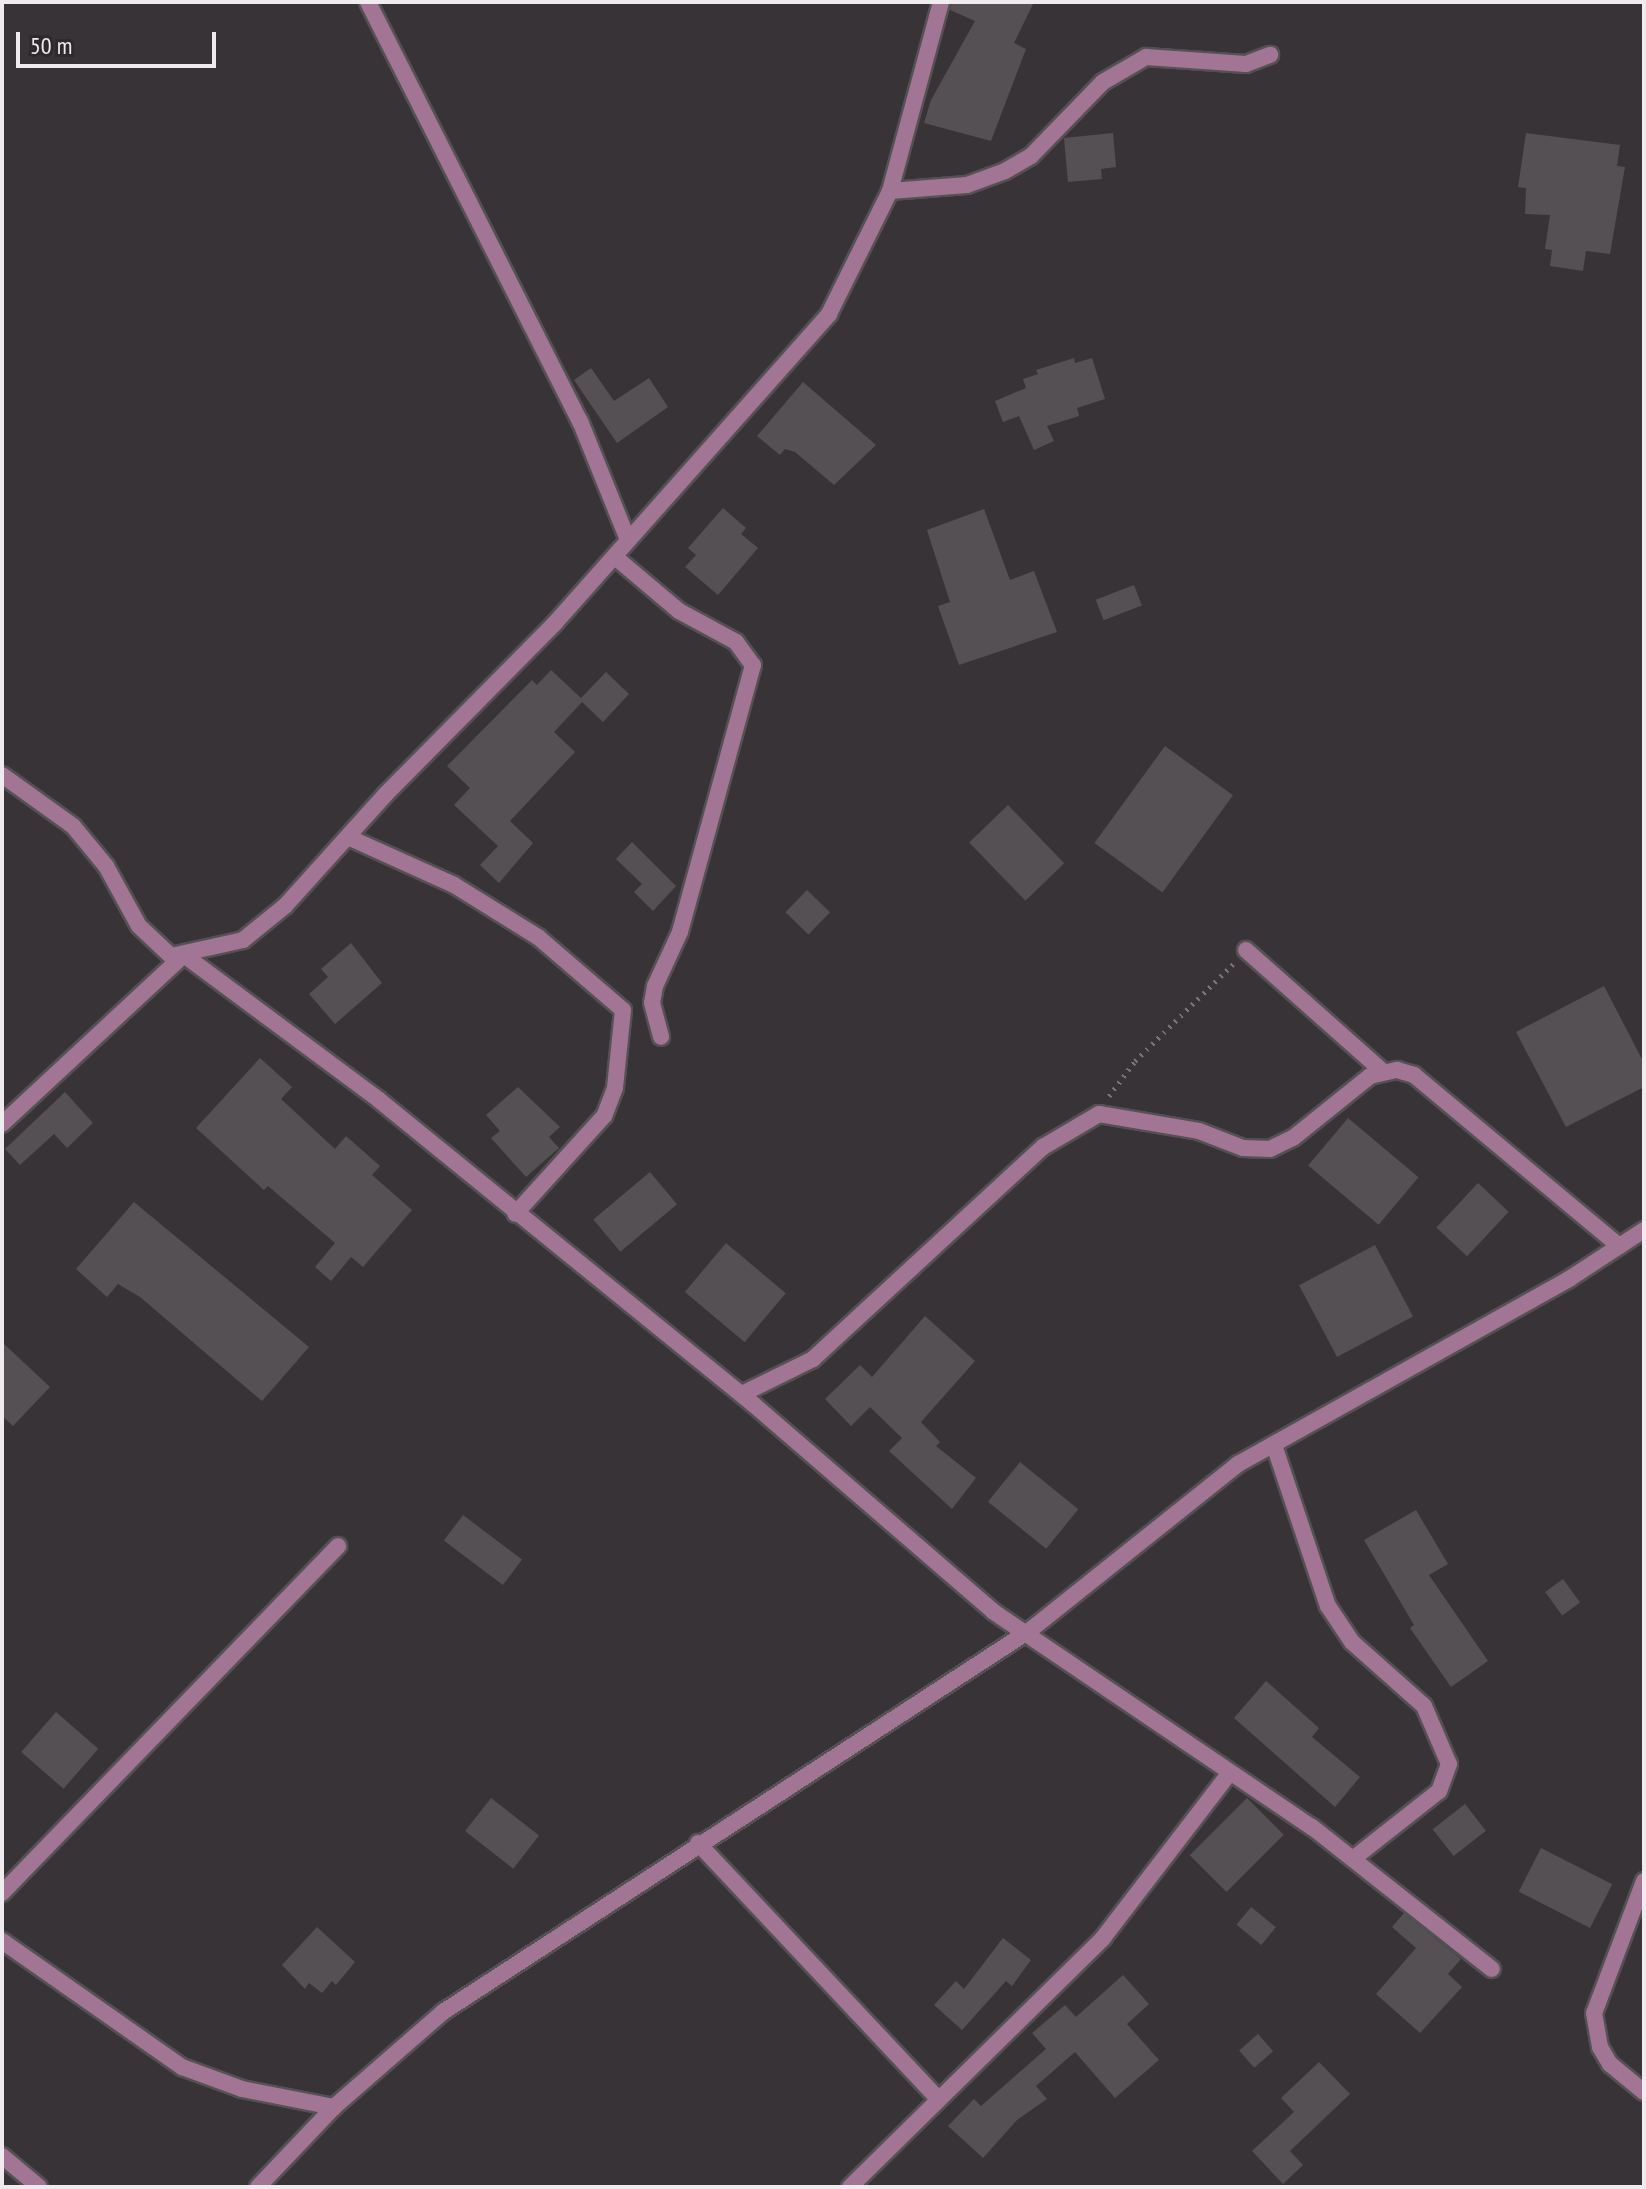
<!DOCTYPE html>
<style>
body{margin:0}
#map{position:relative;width:1646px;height:2189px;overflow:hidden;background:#383337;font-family:"PT Sans Narrow",sans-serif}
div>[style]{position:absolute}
.building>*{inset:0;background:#555054;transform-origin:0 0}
.path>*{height:5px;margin-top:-2.5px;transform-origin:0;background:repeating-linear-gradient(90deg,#787477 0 2px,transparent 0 8px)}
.roads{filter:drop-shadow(2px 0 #555054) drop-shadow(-2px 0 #555054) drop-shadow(0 2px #555054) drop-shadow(0 -2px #555054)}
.street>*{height:16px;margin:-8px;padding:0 8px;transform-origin:8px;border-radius:8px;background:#a27595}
span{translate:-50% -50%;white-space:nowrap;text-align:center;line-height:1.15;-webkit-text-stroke:6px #2e292d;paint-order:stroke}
.frame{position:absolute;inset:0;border:4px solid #efebee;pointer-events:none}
.scale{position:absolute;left:16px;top:32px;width:200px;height:36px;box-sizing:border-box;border:4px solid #efebee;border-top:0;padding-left:10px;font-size:24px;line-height:28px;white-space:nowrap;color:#efebee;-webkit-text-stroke:6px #2e292d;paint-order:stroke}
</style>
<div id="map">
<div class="building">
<i style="clip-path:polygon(952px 2px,1034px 2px,1014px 43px,1026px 49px,991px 141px,924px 123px,931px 100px,975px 21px,950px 10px)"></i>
<i style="clip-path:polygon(1113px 133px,1116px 167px,1101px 169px,1102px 179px,1068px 182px,1064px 138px)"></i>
<i style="clip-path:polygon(1526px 133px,1620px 145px,1617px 166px,1625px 167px,1610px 254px,1586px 251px,1583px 271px,1550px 266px,1552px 250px,1545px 249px,1550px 215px,1525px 214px,1526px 188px,1518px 187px)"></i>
<i style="clip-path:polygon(1074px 358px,1075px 363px,1092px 358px,1105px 399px,1077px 408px,1079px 416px,1047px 426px,1054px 441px,1034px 450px,1019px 416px,1003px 422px,995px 401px,1026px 388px,1023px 379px,1038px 374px,1036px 370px)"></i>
<i style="clip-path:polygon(591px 368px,614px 401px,649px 378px,668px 407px,617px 443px,574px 380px)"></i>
<i style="clip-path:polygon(803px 382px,876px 445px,834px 485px,795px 452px,785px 449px,780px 455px,757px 436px)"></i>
<i style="clip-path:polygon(723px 508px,746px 528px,741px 534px,758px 548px,718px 595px,685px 567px,696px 555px,688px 548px)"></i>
<i style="clip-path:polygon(984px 509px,1010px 580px,1034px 571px,1057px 632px,959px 665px,938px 606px,950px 602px,927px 530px)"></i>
<i style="left:1134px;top:585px;width:22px;height:41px;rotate:69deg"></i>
<i style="clip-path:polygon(551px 670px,581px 698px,606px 672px,629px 694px,603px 722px,582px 702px,554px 732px,575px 752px,510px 821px,533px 843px,499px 883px,480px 865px,498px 846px,454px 805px,470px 788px,447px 766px,532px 680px,537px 685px)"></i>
<i style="left:1165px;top:746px;width:84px;height:120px;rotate:36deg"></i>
<i style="left:1008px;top:805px;width:81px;height:54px;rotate:46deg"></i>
<i style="clip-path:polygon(632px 842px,676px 886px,653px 911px,634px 892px,642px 884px,616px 859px)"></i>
<i style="left:807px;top:890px;width:32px;height:31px;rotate:44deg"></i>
<i style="clip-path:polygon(351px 943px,382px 983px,335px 1024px,309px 994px,328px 977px,321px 969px)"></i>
<i style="clip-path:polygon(1604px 986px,1644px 1063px,1644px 1087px,1566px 1127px,1516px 1032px)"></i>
<i style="clip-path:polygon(260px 1058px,292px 1087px,281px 1099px,335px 1149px,346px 1136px,380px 1166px,372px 1175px,412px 1210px,363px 1267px,351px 1257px,331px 1281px,315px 1267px,335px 1243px,268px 1186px,264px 1190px,196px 1128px)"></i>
<i style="clip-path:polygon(518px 1087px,560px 1127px,549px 1137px,559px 1148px,526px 1177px,491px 1138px,500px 1131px,486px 1115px)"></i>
<i style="clip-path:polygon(65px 1092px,93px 1123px,67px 1148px,54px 1134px,20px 1165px,5px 1149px)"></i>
<i style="left:1348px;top:1118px;width:92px;height:62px;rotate:40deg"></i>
<i style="left:650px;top:1172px;width:42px;height:74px;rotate:50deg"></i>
<i style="left:1478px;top:1183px;width:42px;height:61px;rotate:43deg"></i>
<i style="clip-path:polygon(134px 1202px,309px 1347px,262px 1401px,140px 1297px,118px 1284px,107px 1297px,76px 1269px)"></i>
<i style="left:726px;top:1243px;width:78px;height:64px;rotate:40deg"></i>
<i style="left:1375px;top:1245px;width:81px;height:86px;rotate:62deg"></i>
<i style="clip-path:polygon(925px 1316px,975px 1361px,921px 1422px,940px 1442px,936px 1446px,976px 1478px,952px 1509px,889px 1451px,902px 1438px,870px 1407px,851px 1426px,825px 1399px,860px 1365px,872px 1377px)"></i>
<i style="clip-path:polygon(2px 1342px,50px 1387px,13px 1426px,2px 1416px)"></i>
<i style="left:1020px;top:1462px;width:75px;height:51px;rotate:39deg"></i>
<i style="clip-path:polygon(1416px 1510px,1448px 1564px,1429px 1575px,1488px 1661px,1451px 1687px,1410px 1628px,1414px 1625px,1364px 1540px)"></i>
<i style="left:463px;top:1515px;width:74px;height:32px;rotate:37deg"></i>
<i style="left:1563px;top:1579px;width:29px;height:22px;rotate:54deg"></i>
<i style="clip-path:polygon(1266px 1681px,1319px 1728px,1312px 1737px,1360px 1777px,1335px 1807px,1234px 1718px)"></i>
<i style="left:56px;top:1712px;width:56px;height:53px;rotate:41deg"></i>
<i style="left:491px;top:1798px;width:61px;height:42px;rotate:38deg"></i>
<i style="left:1247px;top:1798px;width:52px;height:81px;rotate:45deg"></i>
<i style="left:1465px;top:1804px;width:34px;height:41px;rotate:52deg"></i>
<i style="left:1541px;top:1848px;width:80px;height:49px;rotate:27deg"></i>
<i style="left:1251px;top:1907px;width:32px;height:23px;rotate:39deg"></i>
<i style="clip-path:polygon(1404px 1913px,1461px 1959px,1448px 1974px,1462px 1987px,1420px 2033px,1376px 1994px,1416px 1948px,1392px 1927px)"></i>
<i style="clip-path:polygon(317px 1927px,355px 1962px,336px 1985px,332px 1981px,322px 1993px,309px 1983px,305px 1989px,282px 1965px)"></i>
<i style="clip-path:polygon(1003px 1938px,1031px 1960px,1012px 1986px,1006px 1981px,962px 2030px,934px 2005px,956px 1981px,964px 1989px)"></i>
<i style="clip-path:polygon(1123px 1975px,1149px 2004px,1127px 2024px,1159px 2060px,1115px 2098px,1075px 2052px,1036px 2086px,1047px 2099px,1017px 2120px,983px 2158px,948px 2126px,974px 2099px,981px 2106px,1046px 2049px,1032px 2033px,1065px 2005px,1076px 2017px)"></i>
<i style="left:1258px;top:2034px;width:23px;height:25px;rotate:49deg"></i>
<i style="clip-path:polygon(1319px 2062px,1350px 2094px,1290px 2151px,1303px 2165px,1283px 2184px,1252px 2151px,1294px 2112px,1281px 2098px)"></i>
</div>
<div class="path">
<i style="left:1109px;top:1096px;width:44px;rotate:-53.4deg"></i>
<i style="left:1135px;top:1061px;width:138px;rotate:-44.7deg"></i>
</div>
<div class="roads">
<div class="street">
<i style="left:368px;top:2px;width:470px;rotate:63.2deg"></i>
<i style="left:580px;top:421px;width:128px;rotate:68deg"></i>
<i style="left:890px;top:191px;width:77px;rotate:-4.5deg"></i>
<i style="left:967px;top:185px;width:40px;rotate:-20.2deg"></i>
<i style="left:1005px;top:171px;width:30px;rotate:-30deg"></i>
<i style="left:1031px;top:156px;width:103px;rotate:-45.8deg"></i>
<i style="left:1103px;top:82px;width:50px;rotate:-30.2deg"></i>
<i style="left:1146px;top:57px;width:100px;rotate:4deg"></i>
<i style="left:1246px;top:64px;width:26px;rotate:-21deg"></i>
<i style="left:615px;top:557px;width:84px;rotate:40.2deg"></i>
<i style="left:679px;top:611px;width:65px;rotate:28.5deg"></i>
<i style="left:736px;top:642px;width:29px;rotate:54deg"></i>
<i style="left:753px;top:665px;width:277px;rotate:105.3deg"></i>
<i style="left:680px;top:932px;width:60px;rotate:114.8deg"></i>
<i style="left:655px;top:986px;width:17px;rotate:100deg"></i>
<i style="left:652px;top:1003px;width:35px;rotate:75deg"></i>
<i style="left:2px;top:775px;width:87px;rotate:35.7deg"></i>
<i style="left:73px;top:826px;width:52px;rotate:50.5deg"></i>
<i style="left:106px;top:866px;width:68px;rotate:61.2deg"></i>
<i style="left:139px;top:926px;width:44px;rotate:43.2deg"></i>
<i style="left:171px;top:956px;width:74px;rotate:-12.5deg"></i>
<i style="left:243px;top:940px;width:54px;rotate:-39deg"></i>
<i style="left:285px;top:906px;width:151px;rotate:-48deg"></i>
<i style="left:386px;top:794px;width:240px;rotate:-45.3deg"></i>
<i style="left:555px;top:623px;width:413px;rotate:-48.4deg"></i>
<i style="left:829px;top:314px;width:137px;rotate:-63.6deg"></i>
<i style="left:890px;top:191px;width:196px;rotate:-74.9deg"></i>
<i style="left:350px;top:838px;width:114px;rotate:24.3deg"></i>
<i style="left:454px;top:885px;width:99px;rotate:31.8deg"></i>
<i style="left:538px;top:937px;width:112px;rotate:40.7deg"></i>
<i style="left:623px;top:1010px;width:78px;rotate:95.9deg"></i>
<i style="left:615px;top:1088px;width:30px;rotate:111deg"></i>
<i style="left:604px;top:1116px;width:132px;rotate:132.2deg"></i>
<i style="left:1246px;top:950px;width:181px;rotate:41.6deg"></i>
<i style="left:184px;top:955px;width:243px;rotate:36.6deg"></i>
<i style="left:379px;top:1100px;width:482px;rotate:39.1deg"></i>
<i style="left:753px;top:1404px;width:318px;rotate:40.8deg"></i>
<i style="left:994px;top:1612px;width:384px;rotate:34.1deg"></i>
<i style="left:1312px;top:1827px;width:229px;rotate:38.3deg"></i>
<i style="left:2px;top:1124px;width:248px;rotate:-42.9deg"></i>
<i style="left:742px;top:1394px;width:79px;rotate:-26.2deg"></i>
<i style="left:813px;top:1359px;width:313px;rotate:-42.7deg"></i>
<i style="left:1043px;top:1147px;width:65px;rotate:-30.5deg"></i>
<i style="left:1099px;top:1114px;width:101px;rotate:9.6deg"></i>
<i style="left:1199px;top:1131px;width:47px;rotate:21.1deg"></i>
<i style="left:1243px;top:1148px;width:27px;rotate:2deg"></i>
<i style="left:1270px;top:1149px;width:25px;rotate:-26deg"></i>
<i style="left:1293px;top:1138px;width:99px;rotate:-38.8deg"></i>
<i style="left:1370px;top:1076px;width:28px;rotate:-13deg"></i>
<i style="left:1397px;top:1070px;width:18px;rotate:16deg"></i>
<i style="left:1414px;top:1075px;width:267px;rotate:39.8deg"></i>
<i style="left:1274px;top:1445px;width:170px;rotate:71.5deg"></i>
<i style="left:1328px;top:1606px;width:43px;rotate:56.3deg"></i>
<i style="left:1352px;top:1642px;width:96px;rotate:41.6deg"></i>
<i style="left:1424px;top:1706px;width:63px;rotate:66.7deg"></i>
<i style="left:1449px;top:1764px;width:29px;rotate:110deg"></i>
<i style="left:1439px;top:1791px;width:107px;rotate:141.8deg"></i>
<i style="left:698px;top:1843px;width:351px;rotate:46.8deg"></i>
<i style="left:1644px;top:1881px;width:141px;rotate:110.7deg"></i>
<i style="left:1594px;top:2013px;width:35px;rotate:80deg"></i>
<i style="left:1600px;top:2047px;width:20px;rotate:60deg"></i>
<i style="left:1610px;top:2064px;width:44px;rotate:39.5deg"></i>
<i style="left:2px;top:1893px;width:483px;rotate:-45.9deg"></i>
<i style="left:2px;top:1941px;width:220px;rotate:35deg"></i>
<i style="left:182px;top:2067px;width:64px;rotate:20.1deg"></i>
<i style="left:242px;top:2089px;width:94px;rotate:11.1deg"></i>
<i style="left:2px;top:2156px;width:48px;rotate:40deg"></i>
<i style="left:258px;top:2187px;width:110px;rotate:-46.5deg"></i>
<i style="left:334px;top:2107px;width:145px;rotate:-41.1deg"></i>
<i style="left:443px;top:2012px;width:699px;rotate:-33.03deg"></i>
<i style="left:1029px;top:1631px;width:268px;rotate:-38.6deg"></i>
<i style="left:1238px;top:1464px;width:379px;rotate:-29.2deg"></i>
<i style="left:1569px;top:1279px;width:90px;rotate:-33.2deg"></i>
<i style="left:850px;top:2187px;width:355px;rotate:-44.5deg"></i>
<i style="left:1103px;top:1938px;width:207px;rotate:-52.5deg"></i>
</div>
</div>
<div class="frame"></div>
<div class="scale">50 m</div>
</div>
